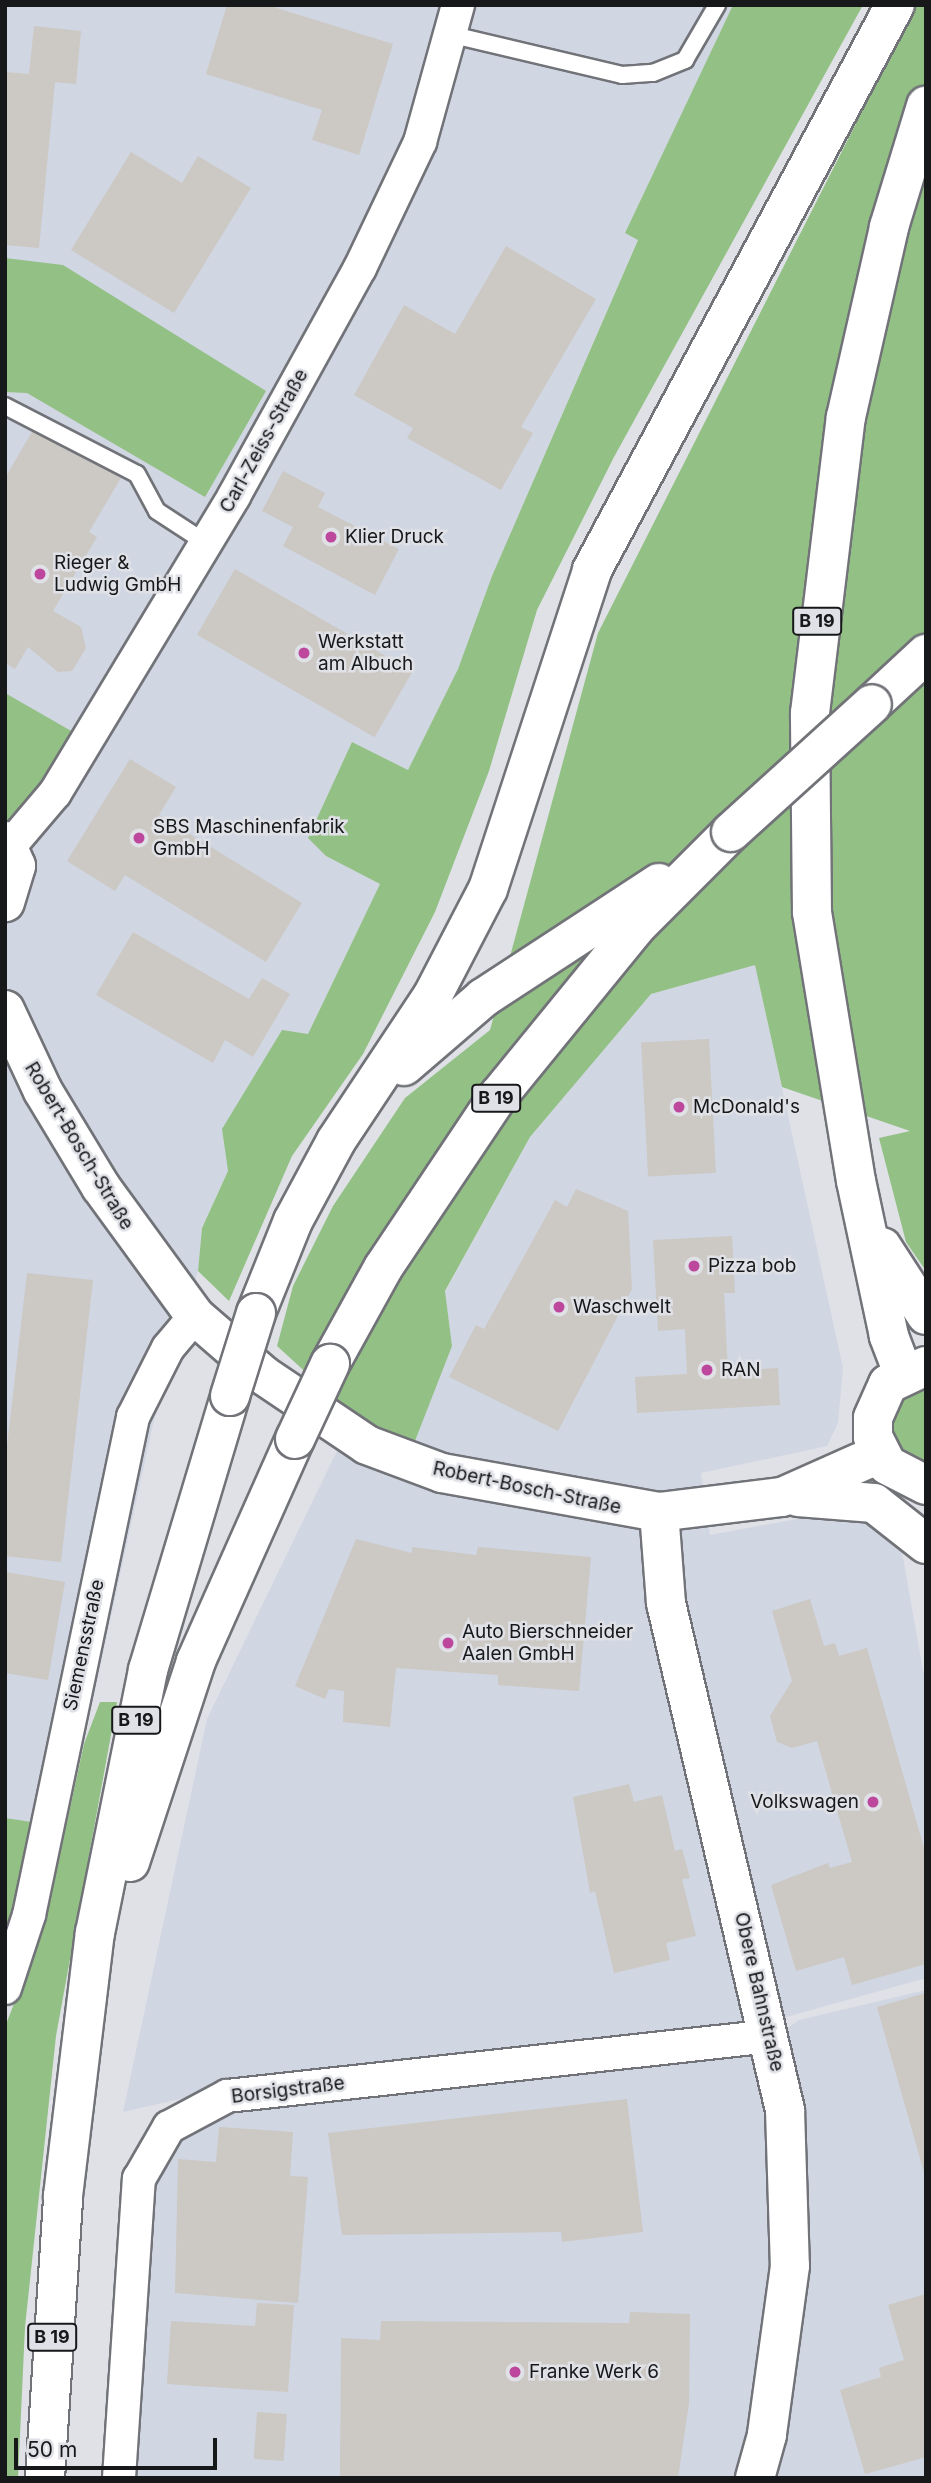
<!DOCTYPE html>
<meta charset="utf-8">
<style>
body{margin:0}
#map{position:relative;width:931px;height:2483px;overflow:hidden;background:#dfe1e7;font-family:Inter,sans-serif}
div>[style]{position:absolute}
.built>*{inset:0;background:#d0d6e2}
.green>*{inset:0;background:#93c084}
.building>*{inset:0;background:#ccc8c3;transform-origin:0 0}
.roads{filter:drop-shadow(2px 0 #717378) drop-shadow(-2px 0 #717378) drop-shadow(0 2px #717378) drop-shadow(0 -2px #717378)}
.lane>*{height:16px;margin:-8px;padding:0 8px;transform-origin:8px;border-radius:8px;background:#fff}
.street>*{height:32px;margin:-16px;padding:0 16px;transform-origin:16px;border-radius:16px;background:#fff}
.secondary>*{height:38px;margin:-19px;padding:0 19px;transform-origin:19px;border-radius:19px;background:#fff}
.highway>*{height:38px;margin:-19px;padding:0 19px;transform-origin:19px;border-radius:19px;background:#fff}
.bridges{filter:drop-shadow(2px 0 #717378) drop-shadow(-2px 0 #717378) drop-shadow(0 2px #717378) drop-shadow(0 -2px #717378)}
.highway-bridge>*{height:38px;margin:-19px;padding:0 19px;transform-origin:19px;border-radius:19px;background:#fff}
.dots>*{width:19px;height:19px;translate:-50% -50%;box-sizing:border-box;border:4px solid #dfe1e7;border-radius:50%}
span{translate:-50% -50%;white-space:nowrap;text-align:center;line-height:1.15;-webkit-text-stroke:5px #dfe1e7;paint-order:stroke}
.shield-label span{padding:2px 5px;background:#dfe1e7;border:2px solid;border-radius:5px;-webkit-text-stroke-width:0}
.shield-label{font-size:18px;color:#17181a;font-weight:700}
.street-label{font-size:19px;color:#17181a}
.poi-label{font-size:19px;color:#17181a}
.left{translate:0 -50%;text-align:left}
.right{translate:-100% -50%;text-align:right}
.frame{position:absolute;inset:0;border:7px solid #17181a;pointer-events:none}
.scale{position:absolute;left:14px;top:2438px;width:203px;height:32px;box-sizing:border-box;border:4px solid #17181a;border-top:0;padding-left:9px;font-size:21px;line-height:24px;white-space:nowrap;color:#17181a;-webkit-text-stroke:5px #dfe1e7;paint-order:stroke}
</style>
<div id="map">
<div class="built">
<i style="clip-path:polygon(5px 5px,733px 5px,625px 233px,638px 239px,492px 576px,458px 669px,408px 770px,352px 742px,326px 856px,380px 884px,308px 1034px,222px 1129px,228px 1171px,202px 1227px,198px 1271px,157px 1406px,65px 1827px,5px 1818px)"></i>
<i style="clip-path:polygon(755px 964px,843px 1368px,838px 1423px,827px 1446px,701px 1473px,710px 1535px,835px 1512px,878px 1523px,902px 1552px,926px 1687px,926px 1978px,747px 2028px,224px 2089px,123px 2112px,207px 1719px,335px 1455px,357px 1419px,452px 1346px,445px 1292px,530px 1137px,651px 994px)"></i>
<i style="clip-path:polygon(926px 1990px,926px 2478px,121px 2478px,150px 2181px,174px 2135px,227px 2105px,755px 2051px,799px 2020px)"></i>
</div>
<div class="green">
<i style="clip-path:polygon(733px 5px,863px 5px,614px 457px,537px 610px,489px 771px,435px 912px,363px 1054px,292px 1156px,229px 1301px,198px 1271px,202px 1228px,228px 1171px,222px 1129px,282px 1030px,308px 1034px,380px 884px,326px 856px,308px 838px,352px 742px,408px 770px,458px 669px,492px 576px,638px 240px,625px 233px)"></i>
<i style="clip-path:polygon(916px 5px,926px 5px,926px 1271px,906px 1242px,879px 1138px,910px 1131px,782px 1087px,755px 965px,651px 994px,530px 1137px,445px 1291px,452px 1346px,413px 1446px,357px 1419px,277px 1346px,293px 1286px,333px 1206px,405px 1098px,490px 1030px,598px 633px)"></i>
<i style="clip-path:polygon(5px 258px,63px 265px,266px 391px,205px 497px,27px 393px,5px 392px)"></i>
<i style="clip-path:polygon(5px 693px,87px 740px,5px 841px)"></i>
<i style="clip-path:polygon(926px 1384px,926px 1464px,897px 1446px,891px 1422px,899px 1399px)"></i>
<i style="clip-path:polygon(100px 1702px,117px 1702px,56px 2036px,25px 2327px,18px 2478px,5px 2478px,5px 2027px,45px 1923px,84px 1744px)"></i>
<i style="clip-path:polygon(5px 1818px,32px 1822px,5px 1940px)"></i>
</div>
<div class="building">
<i style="clip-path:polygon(227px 5px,267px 5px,393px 44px,359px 155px,312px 140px,322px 110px,206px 74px)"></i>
<i style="clip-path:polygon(34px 26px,81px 31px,76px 84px,55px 82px,39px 248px,5px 245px,5px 72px,29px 74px)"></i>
<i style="clip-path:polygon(131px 152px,182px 183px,198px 156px,251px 188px,174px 313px,71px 250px)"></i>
<i style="clip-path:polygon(506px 246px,596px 299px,521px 427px,533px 433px,501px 490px,407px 438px,413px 428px,354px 395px,404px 305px,455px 334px)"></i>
<i style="clip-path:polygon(36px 425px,122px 476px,89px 532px,97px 537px,53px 611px,81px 627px,86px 648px,72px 671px,58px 672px,28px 647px,15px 669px,5px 663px,5px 478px)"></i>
<i style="clip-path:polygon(283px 471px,325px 493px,318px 507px,399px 549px,375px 595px,283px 546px,293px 527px,262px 511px)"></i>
<i style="left:235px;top:569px;width:205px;height:76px;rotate:30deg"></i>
<i style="clip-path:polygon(130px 759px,176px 787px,159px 815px,302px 903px,266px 962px,125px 875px,115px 891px,67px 861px)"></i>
<i style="clip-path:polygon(133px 932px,249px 999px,262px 978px,290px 994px,253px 1057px,225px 1040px,213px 1063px,96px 995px)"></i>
<i style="left:709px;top:1039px;width:134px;height:68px;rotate:87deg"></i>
<i style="clip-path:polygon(576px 1189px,628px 1211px,632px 1289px,558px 1431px,449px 1377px,476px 1325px,484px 1329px,555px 1200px,567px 1207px)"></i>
<i style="clip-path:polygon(732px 1236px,735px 1293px,724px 1293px,728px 1371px,778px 1368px,780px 1405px,637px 1413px,635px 1377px,687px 1374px,685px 1329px,658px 1331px,653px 1240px)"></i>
<i style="clip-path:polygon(27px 1273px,93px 1280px,61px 1562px,5px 1556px,5px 1463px)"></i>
<i style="clip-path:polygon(356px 1539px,412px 1553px,412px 1547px,476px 1555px,478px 1547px,591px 1557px,579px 1691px,498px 1685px,498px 1675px,396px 1668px,390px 1727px,343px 1722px,344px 1691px,329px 1689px,325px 1699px,295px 1686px)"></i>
<i style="clip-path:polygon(5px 1572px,65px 1582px,48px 1680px,5px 1673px)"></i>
<i style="clip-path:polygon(810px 1599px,824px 1646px,835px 1643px,839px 1656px,867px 1648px,926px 1855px,926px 1964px,852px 1985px,844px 1957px,796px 1971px,771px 1885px,828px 1863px,830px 1868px,852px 1862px,817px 1741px,792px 1748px,777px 1742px,770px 1716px,792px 1681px,772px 1611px)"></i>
<i style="clip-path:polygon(629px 1784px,634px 1802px,662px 1795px,675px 1851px,682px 1849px,686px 1863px,690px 1878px,682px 1879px,696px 1936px,666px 1943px,670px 1960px,614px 1973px,595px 1891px,590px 1893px,573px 1797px)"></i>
<i style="clip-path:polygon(926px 1993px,926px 2176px,925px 2176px,877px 2007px)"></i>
<i style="clip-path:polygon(627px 2099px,643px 2232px,562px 2242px,561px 2232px,342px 2235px,328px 2133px)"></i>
<i style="clip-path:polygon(219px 2127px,293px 2132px,290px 2176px,308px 2177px,298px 2303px,175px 2293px,178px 2159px,216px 2162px)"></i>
<i style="clip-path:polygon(926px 2294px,926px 2457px,865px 2474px,840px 2390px,881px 2377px,879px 2368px,904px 2360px,888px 2305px)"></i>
<i style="clip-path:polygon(257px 2303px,294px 2305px,288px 2392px,167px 2384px,171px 2321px,255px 2326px)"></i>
<i style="clip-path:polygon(630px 2312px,690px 2314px,689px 2403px,678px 2478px,340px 2478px,341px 2338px,380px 2340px,381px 2321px,629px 2323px)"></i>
<i style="left:257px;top:2412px;width:30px;height:47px;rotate:4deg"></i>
</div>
<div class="roads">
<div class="lane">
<i style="left:453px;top:35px;width:174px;rotate:13.3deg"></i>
<i style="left:622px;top:75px;width:31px;rotate:-4deg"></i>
<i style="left:653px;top:73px;width:35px;rotate:-22deg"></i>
<i style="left:685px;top:60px;width:64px;rotate:-59.8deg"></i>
<i style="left:5px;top:406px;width:148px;rotate:27.3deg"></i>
<i style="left:137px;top:474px;width:42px;rotate:61.6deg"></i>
<i style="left:157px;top:511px;width:59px;rotate:33.1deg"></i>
</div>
<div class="street">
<i style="left:10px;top:846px;width:70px;rotate:-49.7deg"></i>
<i style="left:55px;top:793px;width:347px;rotate:-58.9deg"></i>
<i style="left:234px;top:496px;width:260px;rotate:-61.1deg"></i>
<i style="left:360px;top:268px;width:140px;rotate:-64.5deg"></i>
<i style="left:420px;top:142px;width:142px;rotate:-74.5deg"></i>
<i style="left:5px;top:1988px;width:77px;rotate:-71.8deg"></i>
<i style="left:29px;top:1915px;width:509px;rotate:-78.2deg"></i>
<i style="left:133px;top:1417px;width:77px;rotate:-63.1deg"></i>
<i style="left:168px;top:1348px;width:42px;rotate:-49.8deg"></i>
<i style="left:119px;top:2478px;width:300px;rotate:-86.2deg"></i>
<i style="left:139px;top:2179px;width:60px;rotate:-60deg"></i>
<i style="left:169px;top:2127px;width:66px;rotate:-28.1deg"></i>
<i style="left:227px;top:2096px;width:547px;rotate:-6.29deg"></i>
</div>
<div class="secondary">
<i style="left:5px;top:841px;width:27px;rotate:66deg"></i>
<i style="left:16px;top:866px;width:38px;rotate:107deg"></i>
<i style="left:5px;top:1010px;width:89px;rotate:64.9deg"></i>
<i style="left:43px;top:1091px;width:112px;rotate:58.9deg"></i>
<i style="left:101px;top:1187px;width:160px;rotate:53.9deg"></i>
<i style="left:195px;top:1316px;width:90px;rotate:40.9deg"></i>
<i style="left:263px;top:1375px;width:125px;rotate:33.9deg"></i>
<i style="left:367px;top:1445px;width:80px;rotate:20.5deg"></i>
<i style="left:442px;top:1473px;width:220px;rotate:10.2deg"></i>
<i style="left:659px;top:1512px;width:124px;rotate:-7deg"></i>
<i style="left:782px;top:1497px;width:106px;rotate:-23.9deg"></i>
<i style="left:926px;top:1366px;width:42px;rotate:154.7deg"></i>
<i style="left:888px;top:1384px;width:37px;rotate:114deg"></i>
<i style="left:873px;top:1418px;width:19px;rotate:90deg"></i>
<i style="left:873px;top:1437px;width:31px;rotate:63deg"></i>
<i style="left:887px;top:1465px;width:44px;rotate:27.1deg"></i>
<i style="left:798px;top:1497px;width:76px;rotate:4.5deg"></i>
<i style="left:874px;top:1503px;width:66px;rotate:38.3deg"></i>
<i style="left:659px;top:1512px;width:91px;rotate:85.6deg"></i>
<i style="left:666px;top:1603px;width:521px;rotate:76.79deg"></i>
<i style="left:785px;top:2110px;width:156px;rotate:88.2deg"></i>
<i style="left:790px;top:2266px;width:171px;rotate:97.8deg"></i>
<i style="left:767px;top:2435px;width:45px;rotate:105.6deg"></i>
</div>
<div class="highway">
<i style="left:872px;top:704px;width:74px;rotate:-42.8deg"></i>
<i style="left:404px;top:1066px;width:104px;rotate:-40.7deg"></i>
<i style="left:483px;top:998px;width:210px;rotate:-33.2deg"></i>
<i style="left:882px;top:1247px;width:81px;rotate:57.1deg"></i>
<i style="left:256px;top:1313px;width:99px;rotate:-68.1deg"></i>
<i style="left:293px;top:1221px;width:91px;rotate:-61.7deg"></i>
<i style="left:336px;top:1141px;width:175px;rotate:-56.4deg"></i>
<i style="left:433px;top:995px;width:119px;rotate:-62.6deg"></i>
<i style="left:488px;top:889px;width:336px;rotate:-71.9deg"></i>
<i style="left:592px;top:570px;width:641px;rotate:-61.8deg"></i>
<i style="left:330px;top:1364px;width:110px;rotate:-61.1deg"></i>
<i style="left:383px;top:1268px;width:208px;rotate:-56.2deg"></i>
<i style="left:499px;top:1095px;width:215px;rotate:-50.8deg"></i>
<i style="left:635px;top:928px;width:136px;rotate:-45deg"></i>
<i style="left:903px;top:1373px;width:40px;rotate:-111deg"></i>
<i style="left:889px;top:1336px;width:158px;rotate:-102deg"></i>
<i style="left:856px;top:1181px;width:273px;rotate:-99.3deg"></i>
<i style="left:812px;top:912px;width:199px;rotate:-90.6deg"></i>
<i style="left:810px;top:713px;width:298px;rotate:-83.1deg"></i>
<i style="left:846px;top:417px;width:195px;rotate:-77.2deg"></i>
<i style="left:889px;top:227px;width:127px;rotate:-73deg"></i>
<i style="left:130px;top:1862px;width:212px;rotate:-71.8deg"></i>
<i style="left:196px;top:1661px;width:243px;rotate:-66deg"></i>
<i style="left:45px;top:2478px;width:283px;rotate:-86.3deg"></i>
<i style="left:63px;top:2196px;width:265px;rotate:-83.1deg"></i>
<i style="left:95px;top:1933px;width:268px;rotate:-78.6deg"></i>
<i style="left:148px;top:1670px;width:286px;rotate:-73.3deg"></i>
</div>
</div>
<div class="bridges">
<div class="highway-bridge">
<i style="left:731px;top:832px;width:190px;rotate:-42.2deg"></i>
<i style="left:230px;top:1396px;width:87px;rotate:-72.6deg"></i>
<i style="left:295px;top:1439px;width:83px;rotate:-65deg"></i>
</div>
</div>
<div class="dots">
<i style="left:331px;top:537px;background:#bd479d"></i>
<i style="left:40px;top:574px;background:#bd479d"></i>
<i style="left:304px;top:653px;background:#bd479d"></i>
<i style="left:139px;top:838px;background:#bd479d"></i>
<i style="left:679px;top:1107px;background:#bd479d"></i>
<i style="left:694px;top:1266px;background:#bd479d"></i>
<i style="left:559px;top:1307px;background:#bd479d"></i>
<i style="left:707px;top:1370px;background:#bd479d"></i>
<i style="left:448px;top:1643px;background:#bd479d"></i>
<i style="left:873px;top:1802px;background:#bd479d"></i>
<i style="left:515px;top:2372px;background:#bd479d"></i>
</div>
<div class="shield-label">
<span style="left:817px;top:621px">B 19</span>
<span style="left:496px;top:1098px">B 19</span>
<span style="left:136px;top:1720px">B 19</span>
<span style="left:52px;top:2337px">B 19</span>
</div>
<div class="street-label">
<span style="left:264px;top:441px;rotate:-61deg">Carl-Zeiss-Straße</span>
<span style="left:79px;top:1146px;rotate:59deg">Robert-Bosch-Straße</span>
<span style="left:527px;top:1488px;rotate:12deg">Robert-Bosch-Straße</span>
<span style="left:84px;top:1645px;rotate:-78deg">Siemensstraße</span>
<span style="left:759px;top:1992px;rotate:77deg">Obere Bahnstraße</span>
<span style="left:288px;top:2090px;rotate:-7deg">Borsigstraße</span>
</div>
<div class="poi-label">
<span class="left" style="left:345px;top:537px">Klier Druck</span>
<span class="left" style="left:54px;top:574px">Rieger &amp;<br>Ludwig GmbH</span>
<span class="left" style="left:318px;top:653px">Werkstatt<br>am Albuch</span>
<span class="left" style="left:153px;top:838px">SBS Maschinenfabrik<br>GmbH</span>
<span class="left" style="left:693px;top:1107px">McDonald's</span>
<span class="left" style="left:708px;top:1266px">Pizza bob</span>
<span class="left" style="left:573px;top:1307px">Waschwelt</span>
<span class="left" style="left:721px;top:1370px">RAN</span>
<span class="left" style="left:462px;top:1643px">Auto Bierschneider<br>Aalen GmbH</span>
<span class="right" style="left:859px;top:1802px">Volkswagen</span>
<span class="left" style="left:529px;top:2372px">Franke Werk 6</span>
</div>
<div class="frame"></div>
<div class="scale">50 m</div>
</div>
